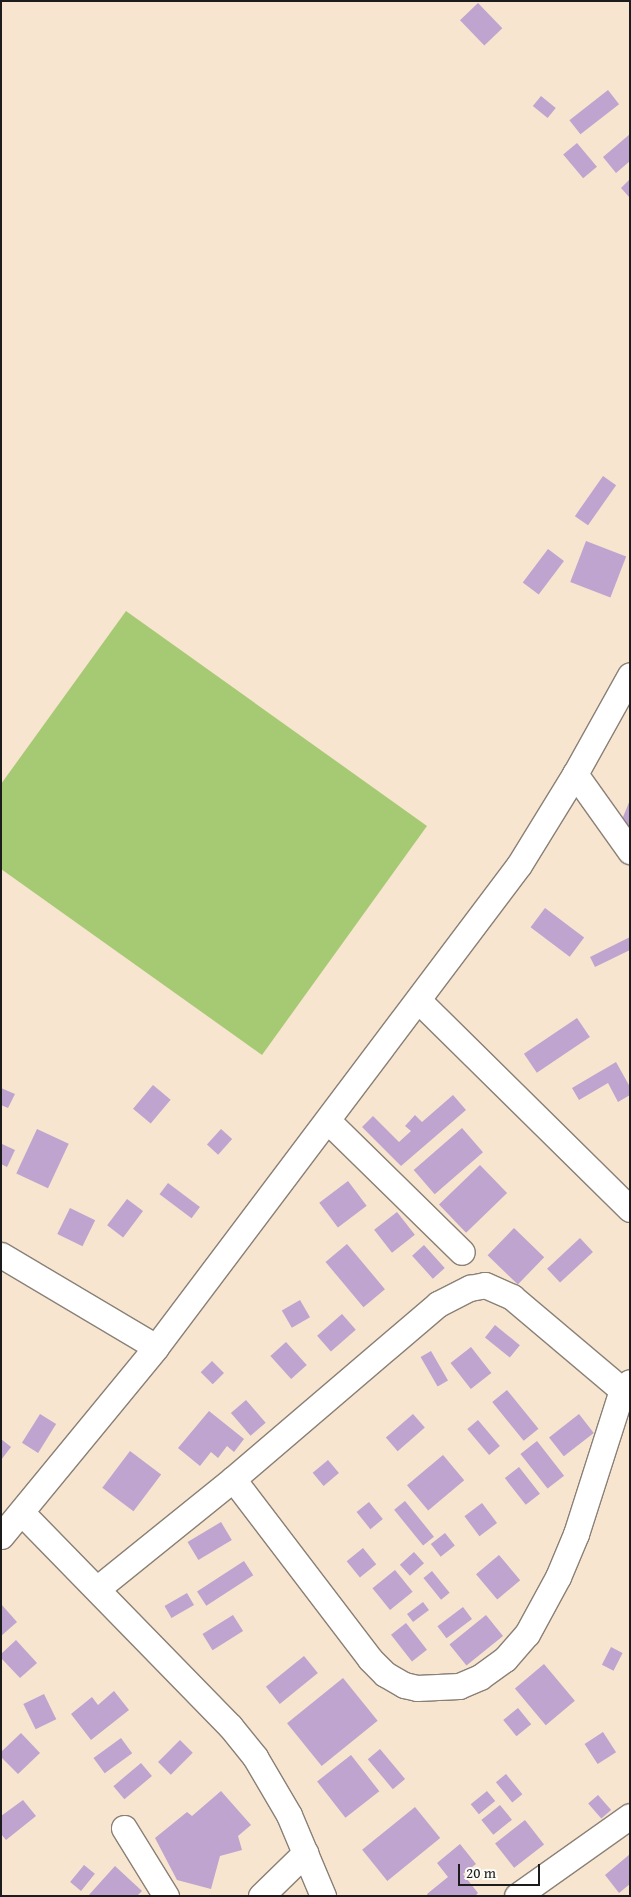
<!DOCTYPE html>
<style>
body{margin:0}
#map{position:relative;width:631px;height:1897px;overflow:hidden;background:#f7e5d0;font-family:"Gentium Book Plus",serif}
div>[style]{position:absolute}
.green>*{inset:0;background:#a6ca74}
.building>*{inset:0;background:#bea4cf;transform-origin:0 0}
.roads{filter:drop-shadow(1px 0 #8a8076) drop-shadow(-1px 0 #8a8076) drop-shadow(0 1px #8a8076) drop-shadow(0 -1px #8a8076)}
.minor>*{height:25px;margin:-12.5px;padding:0 12.5px;transform-origin:12.5px;border-radius:12.5px;background:#fff}
span{translate:-50% -50%;white-space:nowrap;text-align:center;line-height:1.15;-webkit-text-stroke:4px #fdfcf7;paint-order:stroke}
.frame{position:absolute;inset:0;border:2px solid #1c1c1c;pointer-events:none}
.scale{position:absolute;left:458px;top:1864px;width:82px;height:22px;box-sizing:border-box;border:2px solid #1c1c1c;border-top:0;padding-left:6px;font-size:15px;line-height:18px;white-space:nowrap;color:#1c1c1c;-webkit-text-stroke:4px #fdfcf7;paint-order:stroke}
</style>
<div id="map">
<div class="green">
<i style="clip-path:polygon(126px 611px,427px 826px,262px 1055px,1px 869px,1px 784px)"></i>
</div>
<div class="building">
<i style="left:478px;top:3px;width:35px;height:25px;rotate:46deg"></i>
<i style="left:608px;top:90px;width:18px;height:49px;rotate:52deg"></i>
<i style="left:541px;top:96px;width:19px;height:13px;rotate:39deg"></i>
<i style="clip-path:polygon(630px 134px,630px 161px,616px 173px,603px 157px)"></i>
<i style="left:577px;top:143px;width:31px;height:18px;rotate:50deg"></i>
<i style="clip-path:polygon(630px 179px,630px 198px,621px 188px)"></i>
<i style="left:603px;top:476px;width:16px;height:49px;rotate:35deg"></i>
<i style="left:586px;top:541px;width:43px;height:44px;rotate:21deg"></i>
<i style="left:548px;top:549px;width:20px;height:42px;rotate:37deg"></i>
<i style="clip-path:polygon(630px 800px,630px 826px,621px 822px)"></i>
<i style="left:545px;top:908px;width:49px;height:24px;rotate:37deg"></i>
<i style="clip-path:polygon(630px 937px,630px 950px,595px 967px,590px 957px)"></i>
<i style="left:577px;top:1018px;width:23px;height:64px;rotate:56deg"></i>
<i style="clip-path:polygon(616px 1062px,630px 1087px,630px 1095px,618px 1102px,608px 1083px,579px 1100px,572px 1088px)"></i>
<i style="left:153px;top:1085px;width:23px;height:31px;rotate:40deg"></i>
<i style="clip-path:polygon(1px 1088px,15px 1094px,8px 1108px,1px 1105px)"></i>
<i style="clip-path:polygon(453px 1095px,466px 1110px,401px 1166px,362px 1127px,373px 1116px,399px 1142px,411px 1131px,405px 1126px,415px 1115px,422px 1122px)"></i>
<i style="left:462px;top:1128px;width:32px;height:64px;rotate:49deg"></i>
<i style="left:37px;top:1129px;width:35px;height:49px;rotate:25deg"></i>
<i style="left:221px;top:1129px;width:15px;height:21px;rotate:42deg"></i>
<i style="clip-path:polygon(2px 1144px,15px 1150px,7px 1167px,1px 1164px)"></i>
<i style="left:480px;top:1165px;width:39px;height:57px;rotate:46deg"></i>
<i style="left:348px;top:1181px;width:31px;height:36px;rotate:53deg"></i>
<i style="left:168px;top:1183px;width:40px;height:14px;rotate:37deg"></i>
<i style="left:127px;top:1199px;width:20px;height:33px;rotate:37deg"></i>
<i style="left:70px;top:1208px;width:28px;height:29px;rotate:26deg"></i>
<i style="left:397px;top:1212px;width:29px;height:29px;rotate:52deg"></i>
<i style="left:514px;top:1228px;width:42px;height:38px;rotate:44deg"></i>
<i style="left:580px;top:1238px;width:19px;height:45px;rotate:47deg"></i>
<i style="left:347px;top:1244px;width:59px;height:28px;rotate:50deg"></i>
<i style="left:424px;top:1245px;width:31px;height:16px;rotate:48deg"></i>
<i style="left:300px;top:1300px;width:20px;height:21px;rotate:60deg"></i>
<i style="left:342px;top:1314px;width:21px;height:33px;rotate:49deg"></i>
<i style="left:495px;top:1325px;width:32px;height:16px;rotate:39deg"></i>
<i style="left:286px;top:1342px;width:31px;height:21px;rotate:48deg"></i>
<i style="left:471px;top:1347px;width:33px;height:26px;rotate:52deg"></i>
<i style="left:431px;top:1351px;width:34px;height:12px;rotate:60deg"></i>
<i style="left:212px;top:1361px;width:17px;height:16px;rotate:45deg"></i>
<i style="left:507px;top:1390px;width:50px;height:19px;rotate:51deg"></i>
<i style="left:246px;top:1400px;width:30px;height:20px;rotate:49deg"></i>
<i style="clip-path:polygon(209px 1411px,244px 1439px,234px 1452px,227px 1446px,218px 1458px,211px 1452px,200px 1466px,178px 1448px)"></i>
<i style="left:40px;top:1414px;width:19px;height:34px;rotate:32deg"></i>
<i style="left:413px;top:1414px;width:18px;height:36px;rotate:49deg"></i>
<i style="left:579px;top:1414px;width:24px;height:38px;rotate:52deg"></i>
<i style="left:478px;top:1420px;width:34px;height:14px;rotate:50deg"></i>
<i style="clip-path:polygon(1px 1439px,11px 1447px,1px 1460px)"></i>
<i style="left:537px;top:1441px;width:44px;height:21px;rotate:52deg"></i>
<i style="left:130px;top:1451px;width:39px;height:46px;rotate:37deg"></i>
<i style="left:443px;top:1455px;width:33px;height:47px;rotate:50deg"></i>
<i style="left:328px;top:1460px;width:17px;height:20px;rotate:50deg"></i>
<i style="left:519px;top:1467px;width:34px;height:18px;rotate:52deg"></i>
<i style="left:405px;top:1501px;width:46px;height:14px;rotate:51deg"></i>
<i style="left:369px;top:1502px;width:22px;height:16px;rotate:51deg"></i>
<i style="left:482px;top:1503px;width:25px;height:22px;rotate:53deg"></i>
<i style="left:221px;top:1522px;width:21px;height:39px;rotate:59deg"></i>
<i style="left:445px;top:1533px;width:16px;height:18px;rotate:52deg"></i>
<i style="left:363px;top:1548px;width:21px;height:21px;rotate:51deg"></i>
<i style="left:414px;top:1552px;width:15px;height:19px;rotate:48deg"></i>
<i style="left:499px;top:1555px;width:33px;height:30px;rotate:50deg"></i>
<i style="left:244px;top:1561px;width:17px;height:56px;rotate:57deg"></i>
<i style="left:395px;top:1570px;width:28px;height:29px;rotate:51deg"></i>
<i style="left:432px;top:1571px;width:28px;height:11px;rotate:51deg"></i>
<i style="left:187px;top:1593px;width:14px;height:26px;rotate:60deg"></i>
<i style="left:423px;top:1602px;width:10px;height:20px;rotate:53deg"></i>
<i style="clip-path:polygon(1px 1604px,17px 1622px,1px 1636px)"></i>
<i style="left:463px;top:1607px;width:15px;height:32px;rotate:53deg"></i>
<i style="left:233px;top:1615px;width:19px;height:36px;rotate:58deg"></i>
<i style="left:486px;top:1615px;width:27px;height:47px;rotate:51deg"></i>
<i style="left:406px;top:1623px;width:34px;height:19px;rotate:52deg"></i>
<i style="clip-path:polygon(16px 1640px,37px 1663px,20px 1678px,1px 1658px,1px 1654px)"></i>
<i style="left:611px;top:1647px;width:13px;height:20px;rotate:27deg"></i>
<i style="left:304px;top:1656px;width:22px;height:49px;rotate:51deg"></i>
<i style="left:544px;top:1664px;width:48px;height:38px;rotate:50deg"></i>
<i style="left:343px;top:1678px;width:55px;height:72px;rotate:51deg"></i>
<i style="clip-path:polygon(114px 1691px,129px 1710px,91px 1740px,71px 1714px,92px 1697px,98px 1705px)"></i>
<i style="left:44px;top:1694px;width:28px;height:23px;rotate:64deg"></i>
<i style="left:518px;top:1708px;width:21px;height:19px;rotate:51deg"></i>
<i style="left:603px;top:1732px;width:24px;height:22px;rotate:57deg"></i>
<i style="clip-path:polygon(21px 1733px,40px 1753px,18px 1774px,1px 1757px,1px 1752px)"></i>
<i style="left:121px;top:1738px;width:19px;height:34px;rotate:54deg"></i>
<i style="left:180px;top:1740px;width:18px;height:31px;rotate:45deg"></i>
<i style="left:380px;top:1749px;width:39px;height:16px;rotate:50deg"></i>
<i style="left:351px;top:1755px;width:46px;height:43px;rotate:52deg"></i>
<i style="left:141px;top:1763px;width:17px;height:36px;rotate:50deg"></i>
<i style="left:506px;top:1774px;width:26px;height:13px;rotate:51deg"></i>
<i style="clip-path:polygon(221px 1791px,251px 1825px,238px 1836px,242px 1850px,220px 1856px,211px 1889px,177px 1880px,155px 1838px,187px 1812px,192px 1816px)"></i>
<i style="left:487px;top:1791px;width:13px;height:21px;rotate:51deg"></i>
<i style="left:598px;top:1795px;width:20px;height:13px;rotate:49deg"></i>
<i style="clip-path:polygon(23px 1800px,36px 1816px,6px 1840px,1px 1834px,1px 1816px)"></i>
<i style="left:500px;top:1805px;width:19px;height:24px;rotate:51deg"></i>
<i style="left:415px;top:1807px;width:40px;height:68px;rotate:51deg"></i>
<i style="left:525px;top:1820px;width:31px;height:38px;rotate:52deg"></i>
<i style="clip-path:polygon(460px 1844px,476px 1864px,463px 1874px,478px 1893px,475px 1896px,428px 1896px,427px 1894px,448px 1877px,437px 1863px)"></i>
<i style="clip-path:polygon(630px 1854px,630px 1884px,619px 1893px,605px 1875px)"></i>
<i style="left:84px;top:1865px;width:14px;height:22px;rotate:39deg"></i>
<i style="clip-path:polygon(115px 1866px,142px 1891px,137px 1896px,88px 1896px)"></i>
</div>
<div class="roads">
<div class="minor">
<i style="left:575px;top:774px;width:95px;rotate:54.5deg"></i>
<i style="left:419px;top:1001px;width:296px;rotate:44.6deg"></i>
<i style="left:328px;top:1121px;width:187px;rotate:44.4deg"></i>
<i style="left:1px;top:1255px;width:180px;rotate:30.7deg"></i>
<i style="left:233px;top:1479px;width:226px;rotate:52.7deg"></i>
<i style="left:370px;top:1659px;width:21px;rotate:45deg"></i>
<i style="left:385px;top:1674px;width:22px;rotate:30deg"></i>
<i style="left:404px;top:1685px;width:13px;rotate:13deg"></i>
<i style="left:417px;top:1688px;width:42px;rotate:-2.7deg"></i>
<i style="left:459px;top:1686px;width:23px;rotate:-23deg"></i>
<i style="left:480px;top:1677px;width:31px;rotate:-36deg"></i>
<i style="left:505px;top:1659px;width:33px;rotate:-49deg"></i>
<i style="left:527px;top:1634px;width:65px;rotate:-61.5deg"></i>
<i style="left:558px;top:1577px;width:47px;rotate:-67.3deg"></i>
<i style="left:576px;top:1534px;width:151px;rotate:-72.3deg"></i>
<i style="left:622px;top:1390px;width:11px;rotate:-45deg"></i>
<i style="left:22px;top:1513px;width:298px;rotate:45.7deg"></i>
<i style="left:230px;top:1726px;width:40px;rotate:51deg"></i>
<i style="left:255px;top:1757px;width:67px;rotate:59.6deg"></i>
<i style="left:289px;top:1815px;width:88px;rotate:67.2deg"></i>
<i style="left:1px;top:1536px;width:244px;rotate:-50.6deg"></i>
<i style="left:156px;top:1347px;width:603px;rotate:-53.02deg"></i>
<i style="left:519px;top:865px;width:107px;rotate:-58.4deg"></i>
<i style="left:575px;top:774px;width:113px;rotate:-60.9deg"></i>
<i style="left:98px;top:1588px;width:174px;rotate:-38.9deg"></i>
<i style="left:233px;top:1479px;width:270px;rotate:-40.5deg"></i>
<i style="left:438px;top:1304px;width:36px;rotate:-27deg"></i>
<i style="left:470px;top:1288px;width:15px;rotate:-11deg"></i>
<i style="left:485px;top:1285px;width:30px;rotate:24deg"></i>
<i style="left:512px;top:1297px;width:144px;rotate:40.2deg"></i>
<i style="left:124px;top:1828px;width:80px;rotate:58.3deg"></i>
<i style="left:261px;top:1896px;width:62px;rotate:-44.3deg"></i>
<i style="left:517px;top:1896px;width:138px;rotate:-35.3deg"></i>
</div>
</div>
<div class="frame"></div>
<div class="scale">20 m</div>
</div>
